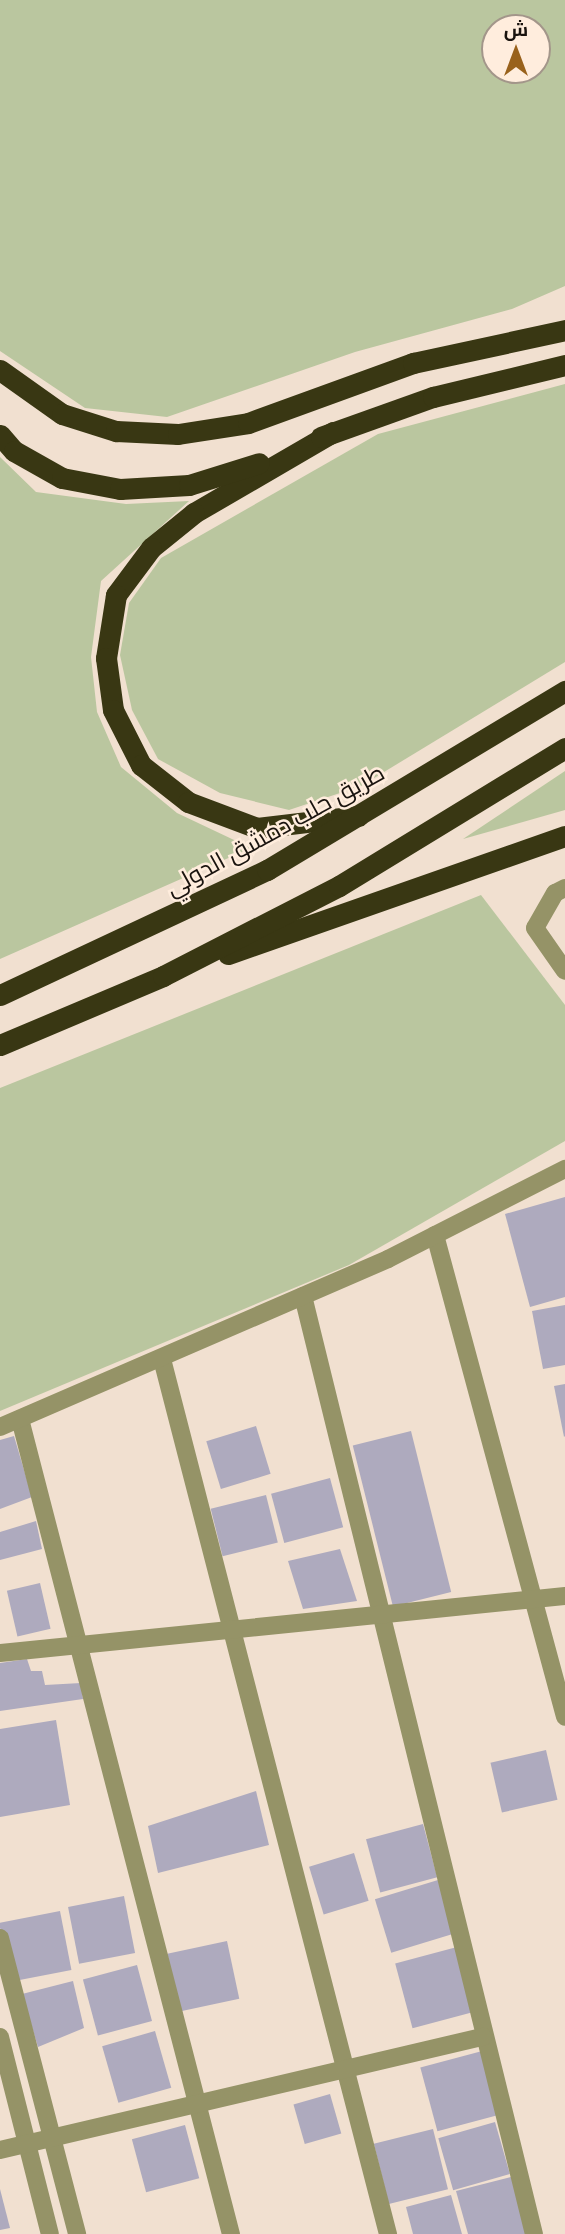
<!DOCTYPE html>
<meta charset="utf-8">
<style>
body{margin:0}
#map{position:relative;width:565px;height:2234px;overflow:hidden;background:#f1e0d0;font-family:Figtree,Cairo,sans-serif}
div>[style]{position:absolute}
.green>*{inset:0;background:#bac69f}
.building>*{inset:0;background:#aeaabe;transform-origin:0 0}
.street>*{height:18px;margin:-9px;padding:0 9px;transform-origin:9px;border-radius:9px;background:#959367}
.highway>*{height:21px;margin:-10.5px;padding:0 10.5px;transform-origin:10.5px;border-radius:10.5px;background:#393713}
span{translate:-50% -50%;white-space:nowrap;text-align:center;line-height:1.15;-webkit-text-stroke:5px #ffeddd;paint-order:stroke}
.street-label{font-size:24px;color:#19130e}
.north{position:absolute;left:481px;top:14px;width:70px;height:70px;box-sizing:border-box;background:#ffeddd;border:2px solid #a3968a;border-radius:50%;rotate:0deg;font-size:19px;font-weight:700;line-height:28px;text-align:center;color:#19130e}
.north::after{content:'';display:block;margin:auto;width:24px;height:32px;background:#99621c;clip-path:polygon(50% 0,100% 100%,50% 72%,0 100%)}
</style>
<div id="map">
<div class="green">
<i style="clip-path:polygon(evenodd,0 0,565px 0,565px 286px,512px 309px,355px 352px,167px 417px,85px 408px,0 351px,0 0,495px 28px,537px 28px,537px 70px,495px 70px,495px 28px)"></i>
<i style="clip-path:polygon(565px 384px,565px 662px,361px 786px,289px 810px,220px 793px,158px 759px,132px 710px,120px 655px,129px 603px,161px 558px,378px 434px)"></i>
<i style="clip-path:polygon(0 457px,36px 492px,126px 504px,189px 501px,101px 581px,91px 657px,97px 712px,121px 767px,177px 813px,251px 848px,0 959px)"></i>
<i style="clip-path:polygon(565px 771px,565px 810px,463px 839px)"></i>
<i style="clip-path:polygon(481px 895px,565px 1005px,565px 1141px,349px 1265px,0 1411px,0 1088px)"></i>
</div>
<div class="building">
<i style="clip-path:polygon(565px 1197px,565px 1297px,530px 1307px,505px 1214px)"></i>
<i style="clip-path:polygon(565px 1305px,565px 1365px,543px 1369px,532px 1311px)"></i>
<i style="clip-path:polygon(565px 1384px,565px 1436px,564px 1437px,554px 1386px)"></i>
<i style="left:256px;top:1426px;width:50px;height:52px;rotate:73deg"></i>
<i style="left:411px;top:1431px;width:166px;height:60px;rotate:76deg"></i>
<i style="clip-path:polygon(14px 1436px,32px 1497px,0 1509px,0 1440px)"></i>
<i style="left:330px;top:1478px;width:51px;height:61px;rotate:75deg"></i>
<i style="left:266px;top:1495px;width:49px;height:57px;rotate:76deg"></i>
<i style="clip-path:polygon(36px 1521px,42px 1549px,0 1560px,0 1532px)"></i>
<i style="clip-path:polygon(340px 1549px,357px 1601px,303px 1609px,288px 1561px)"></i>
<i style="left:40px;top:1583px;width:47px;height:34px;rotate:77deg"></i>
<i style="clip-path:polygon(27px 1659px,31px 1671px,42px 1671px,45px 1685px,81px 1683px,83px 1699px,0 1711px,0 1663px)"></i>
<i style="clip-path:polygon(56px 1720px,70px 1805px,0 1817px,0 1729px)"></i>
<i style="left:546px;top:1750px;width:51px;height:57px;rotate:77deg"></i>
<i style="clip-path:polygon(256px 1791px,269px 1845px,158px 1873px,148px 1826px)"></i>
<i style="left:423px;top:1824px;width:55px;height:59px;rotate:75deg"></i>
<i style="left:354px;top:1853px;width:50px;height:47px;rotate:73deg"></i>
<i style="left:438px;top:1880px;width:56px;height:66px;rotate:73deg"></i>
<i style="left:124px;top:1896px;width:58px;height:57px;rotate:79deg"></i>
<i style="left:60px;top:1911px;width:60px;height:62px;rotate:79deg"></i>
<i style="left:227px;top:1941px;width:59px;height:61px;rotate:78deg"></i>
<i style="left:457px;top:1947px;width:67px;height:64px;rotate:75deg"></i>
<i style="left:137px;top:1965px;width:58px;height:56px;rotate:75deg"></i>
<i style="clip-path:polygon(73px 1981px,84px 2028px,38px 2047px,22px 1994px)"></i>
<i style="left:155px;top:2031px;width:59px;height:55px;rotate:74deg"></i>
<i style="left:486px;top:2050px;width:66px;height:68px;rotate:75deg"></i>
<i style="left:330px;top:2094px;width:41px;height:38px;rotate:74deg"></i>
<i style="left:495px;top:2122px;width:54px;height:59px;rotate:74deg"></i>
<i style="left:185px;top:2125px;width:55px;height:55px;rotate:75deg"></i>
<i style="left:433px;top:2129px;width:62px;height:61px;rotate:76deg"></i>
<i style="clip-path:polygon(515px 2176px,528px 2234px,468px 2234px,456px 2191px)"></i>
<i style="clip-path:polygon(0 2189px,10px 2228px,0 2230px)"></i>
<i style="clip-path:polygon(451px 2195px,462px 2234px,413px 2234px,406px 2207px)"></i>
</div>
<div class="street">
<i style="left:565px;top:888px;width:11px;rotate:153deg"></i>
<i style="left:555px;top:893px;width:40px;rotate:119.7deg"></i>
<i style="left:535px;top:928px;width:52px;rotate:55.1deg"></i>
<i style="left:435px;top:1235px;width:499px;rotate:74.9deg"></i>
<i style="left:303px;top:1296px;width:966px;rotate:76.17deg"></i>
<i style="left:162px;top:1359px;width:904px;rotate:75.52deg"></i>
<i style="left:20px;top:1419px;width:842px;rotate:75.49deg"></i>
<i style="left:0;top:1427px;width:423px;rotate:-23.4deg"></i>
<i style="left:388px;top:1259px;width:199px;rotate:-27deg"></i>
<i style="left:0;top:1653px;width:568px;rotate:-5.76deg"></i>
<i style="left:0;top:1938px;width:306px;rotate:75.4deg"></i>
<i style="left:0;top:2037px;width:203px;rotate:75.8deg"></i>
<i style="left:0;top:2150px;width:496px;rotate:-13.2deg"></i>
</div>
<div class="highway">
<i style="left:0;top:370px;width:76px;rotate:35.4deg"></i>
<i style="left:62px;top:414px;width:57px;rotate:17.5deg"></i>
<i style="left:116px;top:431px;width:62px;rotate:2.8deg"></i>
<i style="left:178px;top:434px;width:71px;rotate:-8.9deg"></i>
<i style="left:248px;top:423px;width:176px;rotate:-20deg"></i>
<i style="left:413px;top:363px;width:156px;rotate:-12.2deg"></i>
<i style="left:333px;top:432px;width:161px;rotate:149.8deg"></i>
<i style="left:194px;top:513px;width:55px;rotate:140.9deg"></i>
<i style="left:151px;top:548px;width:59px;rotate:126.7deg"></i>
<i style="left:116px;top:595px;width:64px;rotate:99deg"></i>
<i style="left:106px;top:658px;width:52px;rotate:82.3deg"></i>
<i style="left:113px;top:710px;width:62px;rotate:63deg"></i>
<i style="left:141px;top:765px;width:60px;rotate:38.2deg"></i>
<i style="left:188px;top:802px;width:74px;rotate:20.6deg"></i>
<i style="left:257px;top:828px;width:102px;rotate:-6.8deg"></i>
<i style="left:0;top:435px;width:21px;rotate:49deg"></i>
<i style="left:14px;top:451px;width:55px;rotate:29.4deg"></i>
<i style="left:62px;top:478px;width:59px;rotate:10.7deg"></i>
<i style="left:120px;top:489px;width:69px;rotate:-3.3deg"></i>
<i style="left:189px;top:485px;width:73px;rotate:-17.4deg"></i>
<i style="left:321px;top:437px;width:119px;rotate:-19.7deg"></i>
<i style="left:433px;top:397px;width:136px;rotate:-13.6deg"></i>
<i style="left:228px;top:954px;width:357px;rotate:-19.3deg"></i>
<i style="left:0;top:995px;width:295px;rotate:-25.1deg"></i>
<i style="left:267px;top:870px;width:348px;rotate:-31deg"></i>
<i style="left:0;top:1045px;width:177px;rotate:-22.9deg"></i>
<i style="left:163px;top:976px;width:198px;rotate:-27.1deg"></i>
<i style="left:339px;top:886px;width:265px;rotate:-31.4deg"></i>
</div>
<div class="street-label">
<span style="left:275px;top:830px;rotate:-29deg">طريق حلب دمشق الدولي</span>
</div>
<div class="north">ش</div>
</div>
